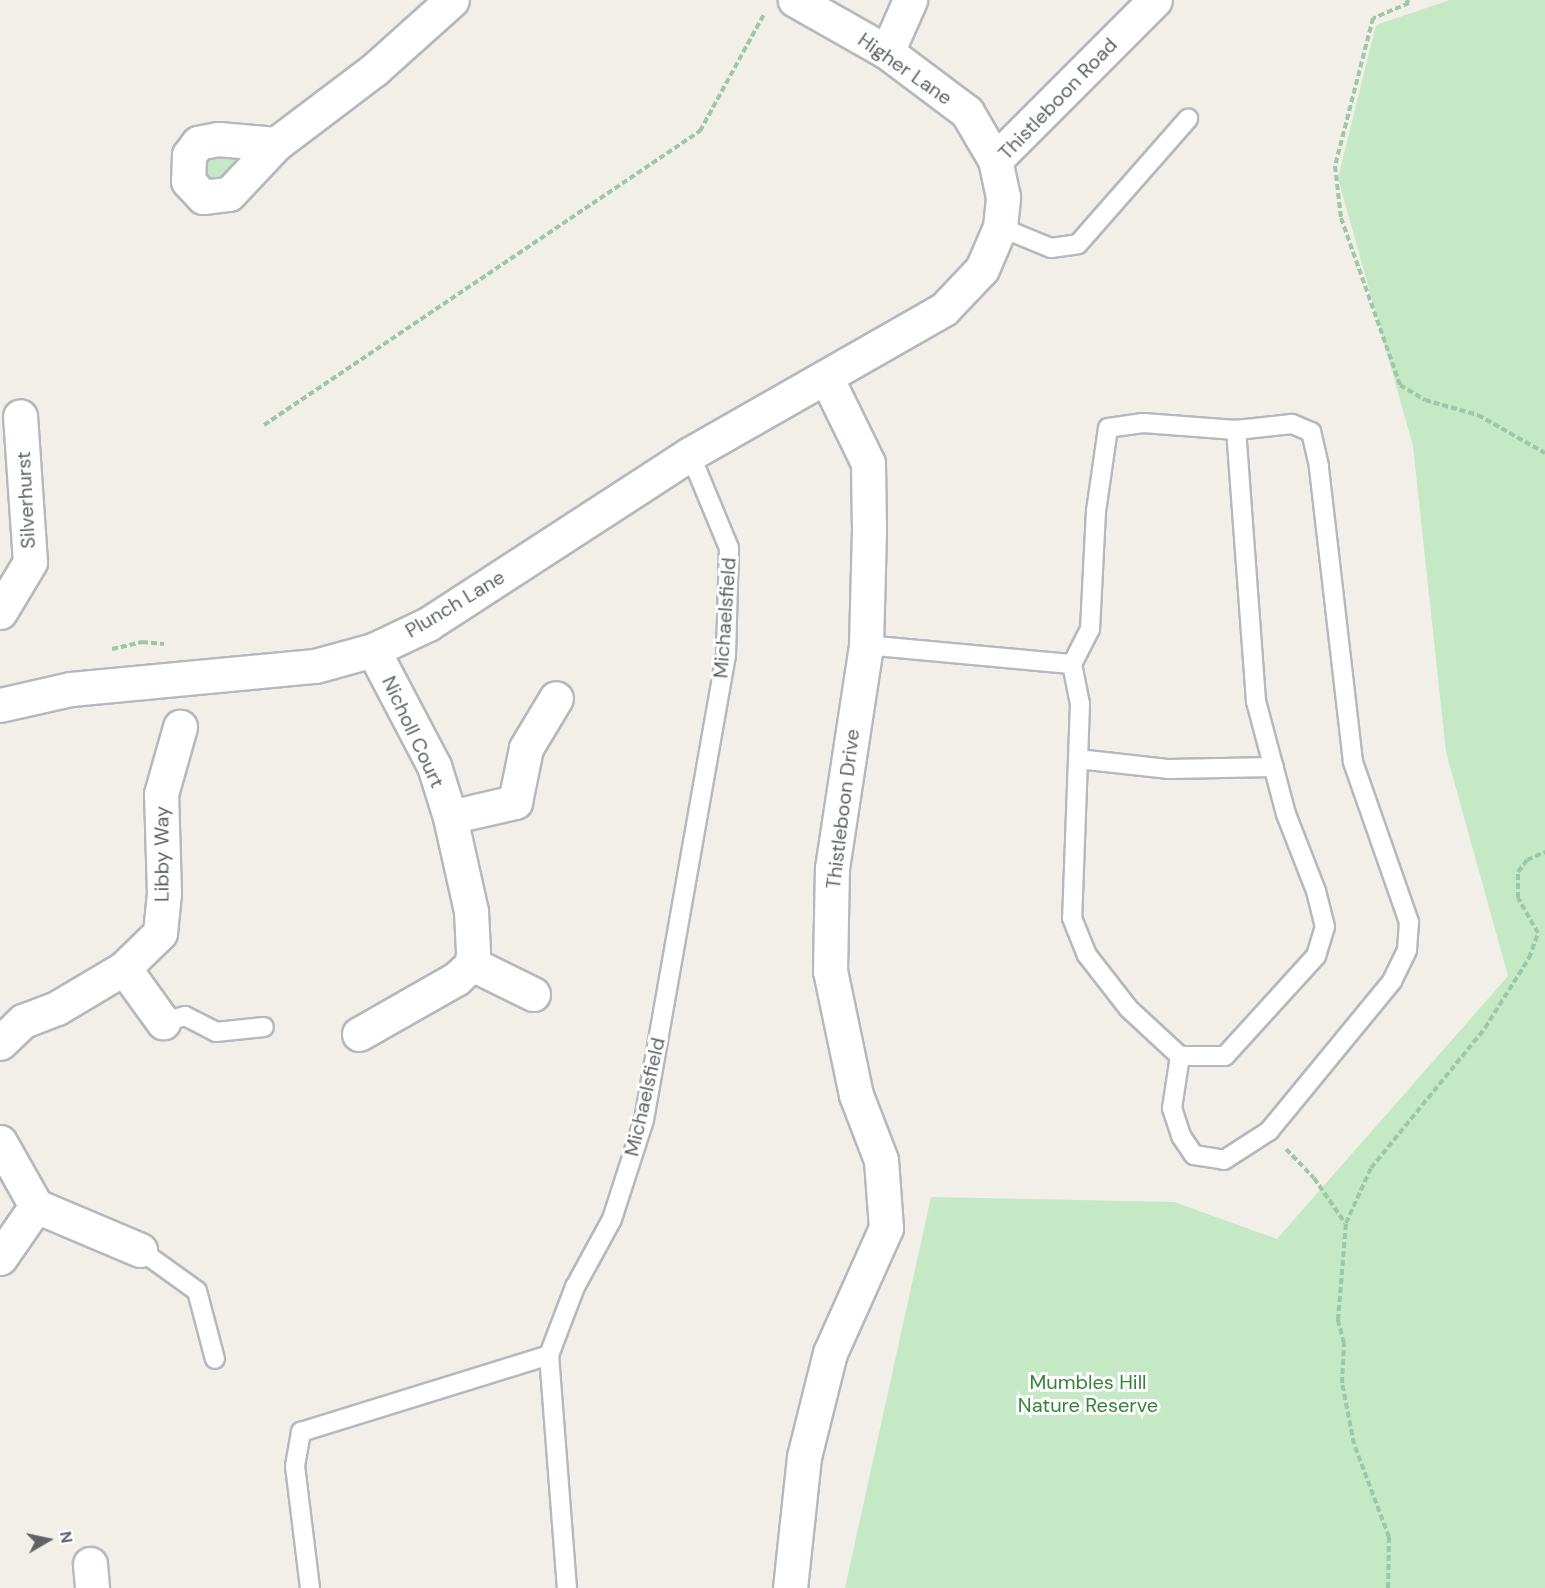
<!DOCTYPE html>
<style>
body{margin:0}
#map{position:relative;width:1545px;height:1588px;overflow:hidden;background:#f1efe8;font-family:"DM Sans",sans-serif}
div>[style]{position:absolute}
.green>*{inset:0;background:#c5e8c5}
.path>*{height:4px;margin-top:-2px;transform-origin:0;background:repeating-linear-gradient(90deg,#9cc7a9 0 6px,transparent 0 9px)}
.roads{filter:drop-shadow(2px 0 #b5b8bc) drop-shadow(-2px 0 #b5b8bc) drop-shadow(0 2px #b5b8bc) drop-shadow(0 -2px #b5b8bc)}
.lane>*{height:18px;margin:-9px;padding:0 9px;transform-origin:9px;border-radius:9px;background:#fff}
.street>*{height:33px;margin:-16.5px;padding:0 16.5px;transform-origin:16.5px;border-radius:16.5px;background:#fff}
.secondary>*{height:33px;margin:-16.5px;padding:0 16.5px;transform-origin:16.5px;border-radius:16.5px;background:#fff}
span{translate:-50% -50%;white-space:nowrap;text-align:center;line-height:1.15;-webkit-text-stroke:6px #fff;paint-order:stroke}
.street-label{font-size:20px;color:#5f6368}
.park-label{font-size:20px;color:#348238}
.north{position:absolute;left:18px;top:1510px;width:60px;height:60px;-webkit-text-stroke:4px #fff;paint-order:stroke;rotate:81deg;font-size:16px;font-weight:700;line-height:24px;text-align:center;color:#5f6368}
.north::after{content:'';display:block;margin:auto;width:21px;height:27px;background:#5f6368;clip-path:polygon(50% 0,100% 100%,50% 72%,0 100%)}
</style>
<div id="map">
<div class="green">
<i style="clip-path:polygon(1450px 0,1545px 0,1545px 1588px,845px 1588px,931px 1197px,1174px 1202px,1277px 1239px,1508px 976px,1446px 752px,1413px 446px,1338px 178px,1376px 25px)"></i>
<i style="clip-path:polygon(206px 155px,249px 156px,233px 177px,206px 184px,201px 160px)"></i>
</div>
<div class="path">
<i style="left:1406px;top:0;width:4px;rotate:45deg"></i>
<i style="left:1409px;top:3px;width:39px;rotate:157deg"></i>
<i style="left:1373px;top:18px;width:153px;rotate:104.4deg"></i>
<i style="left:1335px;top:166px;width:52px;rotate:83.4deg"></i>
<i style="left:1341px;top:218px;width:177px;rotate:70.5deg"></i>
<i style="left:1400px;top:385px;width:29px;rotate:31deg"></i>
<i style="left:1425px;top:400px;width:55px;rotate:15.8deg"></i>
<i style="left:1478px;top:415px;width:77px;rotate:29.6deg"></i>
<i style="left:264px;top:425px;width:526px;rotate:-33.99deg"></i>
<i style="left:700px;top:131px;width:133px;rotate:-61.3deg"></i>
<i style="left:112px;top:649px;width:31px;rotate:-13deg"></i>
<i style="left:142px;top:642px;width:22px;rotate:5deg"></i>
<i style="left:1286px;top:1149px;width:40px;rotate:46deg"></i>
<i style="left:1314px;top:1178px;width:55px;rotate:55.4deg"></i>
<i style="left:1388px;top:1588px;width:51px;rotate:-88.9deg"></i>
<i style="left:1389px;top:1537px;width:99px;rotate:-110.6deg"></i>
<i style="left:1354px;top:1444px;width:62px;rotate:-101.1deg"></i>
<i style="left:1342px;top:1383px;width:40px;rotate:-87.1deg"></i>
<i style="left:1344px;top:1343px;width:24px;rotate:-105deg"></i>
<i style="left:1338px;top:1320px;width:97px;rotate:-85.3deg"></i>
<i style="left:1346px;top:1223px;width:60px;rotate:-65.6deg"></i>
<i style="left:1371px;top:1168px;width:181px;rotate:-50.8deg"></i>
<i style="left:1485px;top:1028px;width:83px;rotate:-57.8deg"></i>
<i style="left:1529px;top:958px;width:27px;rotate:-70deg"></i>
<i style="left:1538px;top:933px;width:40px;rotate:-119.7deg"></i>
<i style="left:1518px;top:898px;width:26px;rotate:-90deg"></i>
<i style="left:1518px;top:872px;width:15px;rotate:-53deg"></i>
<i style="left:1527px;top:860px;width:20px;rotate:-24deg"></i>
</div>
<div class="roads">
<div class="lane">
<i style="left:1000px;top:227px;width:55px;rotate:22.4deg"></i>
<i style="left:1051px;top:248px;width:27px;rotate:-8deg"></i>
<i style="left:1078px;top:244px;width:167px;rotate:-48.7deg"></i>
<i style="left:866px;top:645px;width:207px;rotate:5.3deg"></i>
<i style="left:1078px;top:759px;width:92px;rotate:6.3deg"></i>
<i style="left:1169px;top:769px;width:105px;rotate:-1.1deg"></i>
<i style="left:163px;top:1022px;width:23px;rotate:-15deg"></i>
<i style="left:185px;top:1016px;width:35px;rotate:27deg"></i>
<i style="left:216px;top:1032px;width:48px;rotate:-5.9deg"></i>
<i style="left:1180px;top:1056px;width:53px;rotate:98.7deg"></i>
<i style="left:1172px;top:1108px;width:29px;rotate:72deg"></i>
<i style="left:1181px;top:1136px;width:23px;rotate:56deg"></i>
<i style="left:1194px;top:1155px;width:30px;rotate:9deg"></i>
<i style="left:1224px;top:1160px;width:54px;rotate:-32.8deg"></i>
<i style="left:1269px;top:1131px;width:194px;rotate:-50.6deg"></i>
<i style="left:1392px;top:981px;width:34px;rotate:-64deg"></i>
<i style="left:1407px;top:950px;width:28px;rotate:-86deg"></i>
<i style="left:1409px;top:922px;width:170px;rotate:-109.3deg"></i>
<i style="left:1353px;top:762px;width:298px;rotate:-96.6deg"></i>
<i style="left:1319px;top:466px;width:35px;rotate:-103deg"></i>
<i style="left:1311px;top:432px;width:21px;rotate:-157deg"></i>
<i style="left:1292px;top:424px;width:56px;rotate:173.9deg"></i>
<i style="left:1236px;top:430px;width:93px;rotate:-175.7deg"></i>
<i style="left:1143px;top:423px;width:35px;rotate:172deg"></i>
<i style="left:1108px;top:428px;width:84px;rotate:98.2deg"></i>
<i style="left:1096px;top:511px;width:118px;rotate:92.9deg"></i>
<i style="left:1090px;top:629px;width:39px;rotate:117deg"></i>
<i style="left:1072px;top:664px;width:41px;rotate:78.7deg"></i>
<i style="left:1080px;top:704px;width:214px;rotate:92.1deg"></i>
<i style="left:1072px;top:918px;width:40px;rotate:68deg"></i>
<i style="left:1087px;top:955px;width:68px;rotate:52.1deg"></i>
<i style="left:1129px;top:1009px;width:69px;rotate:42.7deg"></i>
<i style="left:1180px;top:1056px;width:45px"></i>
<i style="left:1225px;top:1056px;width:135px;rotate:-47.7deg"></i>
<i style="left:1316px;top:956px;width:30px;rotate:-73deg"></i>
<i style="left:1325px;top:927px;width:37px;rotate:-104deg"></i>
<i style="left:1316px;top:891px;width:83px;rotate:-111.3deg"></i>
<i style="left:1286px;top:814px;width:117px;rotate:-104.9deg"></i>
<i style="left:1256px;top:701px;width:272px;rotate:-94.2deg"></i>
<i style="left:140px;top:1250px;width:70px;rotate:35.7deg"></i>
<i style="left:197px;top:1291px;width:70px;rotate:75.2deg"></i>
<i style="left:549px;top:1355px;width:234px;rotate:85.6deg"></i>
<i style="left:310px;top:1588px;width:123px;rotate:-97deg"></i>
<i style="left:295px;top:1466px;width:35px;rotate:-80deg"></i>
<i style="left:301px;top:1432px;width:260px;rotate:-17.2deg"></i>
<i style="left:549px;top:1355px;width:73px;rotate:-69.1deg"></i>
<i style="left:575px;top:1287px;width:77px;rotate:-61.4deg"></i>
<i style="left:612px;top:1219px;width:104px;rotate:-72.1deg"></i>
<i style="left:644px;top:1120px;width:472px;rotate:-80deg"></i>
<i style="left:726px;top:655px;width:107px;rotate:-88.4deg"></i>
<i style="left:729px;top:548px;width:102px;rotate:-112.5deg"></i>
</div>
<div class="street">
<i style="left:887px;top:52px;width:57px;rotate:-66.1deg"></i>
<i style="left:276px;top:144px;width:58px;rotate:-175.1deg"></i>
<i style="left:218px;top:139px;width:20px;rotate:169deg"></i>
<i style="left:198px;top:143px;width:15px;rotate:127deg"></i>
<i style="left:189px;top:155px;width:26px;rotate:92deg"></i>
<i style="left:188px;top:181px;width:22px;rotate:47deg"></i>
<i style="left:203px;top:197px;width:26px;rotate:-7deg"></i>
<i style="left:229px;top:194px;width:69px;rotate:-46.8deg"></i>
<i style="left:276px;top:144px;width:124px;rotate:-37.1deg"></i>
<i style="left:375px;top:69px;width:103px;rotate:-41.9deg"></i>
<i style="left:995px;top:160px;width:226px;rotate:-45deg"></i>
<i style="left:0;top:612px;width:58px;rotate:-59deg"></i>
<i style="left:30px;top:562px;width:146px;rotate:-93.9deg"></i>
<i style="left:450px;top:817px;width:67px;rotate:-13deg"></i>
<i style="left:515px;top:802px;width:55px;rotate:-78.5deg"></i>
<i style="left:526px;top:748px;width:58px;rotate:-59deg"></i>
<i style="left:472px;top:964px;width:68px;rotate:26.2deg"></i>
<i style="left:124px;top:968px;width:67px;rotate:54.2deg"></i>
<i style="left:359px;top:1034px;width:112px;rotate:-29.6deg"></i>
<i style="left:456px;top:979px;width:22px;rotate:-43deg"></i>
<i style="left:472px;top:964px;width:12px;rotate:-85deg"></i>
<i style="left:473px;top:952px;width:41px;rotate:-92.8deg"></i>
<i style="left:471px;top:911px;width:96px;rotate:-102.6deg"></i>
<i style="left:450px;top:817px;width:53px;rotate:-107.4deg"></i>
<i style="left:434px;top:766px;width:131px;rotate:-117.7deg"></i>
<i style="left:0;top:1043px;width:32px;rotate:-44deg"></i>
<i style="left:23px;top:1021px;width:36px;rotate:-21deg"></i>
<i style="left:57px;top:1008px;width:78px;rotate:-30.8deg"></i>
<i style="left:124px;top:968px;width:50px;rotate:-44.2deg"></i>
<i style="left:160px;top:933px;width:40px;rotate:-84.3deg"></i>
<i style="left:164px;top:893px;width:99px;rotate:-91.7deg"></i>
<i style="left:161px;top:794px;width:70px;rotate:-74.2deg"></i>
<i style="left:0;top:1142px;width:73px;rotate:60.6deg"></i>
<i style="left:36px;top:1206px;width:113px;rotate:22.9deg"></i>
<i style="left:0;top:1258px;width:63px;rotate:-55.3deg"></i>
<i style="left:90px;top:1564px;width:24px;rotate:85deg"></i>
<i style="left:790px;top:1588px;width:132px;rotate:-83.9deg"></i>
<i style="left:804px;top:1457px;width:107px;rotate:-76deg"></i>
<i style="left:830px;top:1353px;width:137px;rotate:-65.9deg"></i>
<i style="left:886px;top:1228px;width:68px;rotate:-94.2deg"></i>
<i style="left:881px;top:1160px;width:70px;rotate:-111deg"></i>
<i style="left:856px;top:1095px;width:127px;rotate:-101.8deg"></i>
<i style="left:830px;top:971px;width:103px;rotate:-88.9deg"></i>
<i style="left:832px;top:868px;width:226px;rotate:-81.3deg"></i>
<i style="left:866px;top:645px;width:116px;rotate:-88.5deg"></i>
<i style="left:869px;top:529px;width:66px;rotate:-90.9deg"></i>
<i style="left:868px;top:463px;width:96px;rotate:-116deg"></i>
</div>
<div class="secondary">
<i style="left:0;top:705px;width:73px;rotate:-12.7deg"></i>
<i style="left:71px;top:689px;width:245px;rotate:-5.4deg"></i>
<i style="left:315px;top:666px;width:60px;rotate:-15.4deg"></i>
<i style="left:373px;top:650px;width:61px;rotate:-25.3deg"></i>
<i style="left:428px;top:624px;width:312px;rotate:-33deg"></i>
<i style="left:690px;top:454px;width:292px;rotate:-29.7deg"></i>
<i style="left:944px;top:309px;width:55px;rotate:-46.5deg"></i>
<i style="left:982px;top:269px;width:46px;rotate:-66.8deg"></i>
<i style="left:1000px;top:227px;width:30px;rotate:-84deg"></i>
<i style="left:1003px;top:197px;width:38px;rotate:-102deg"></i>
<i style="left:995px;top:160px;width:56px;rotate:-120.3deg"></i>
<i style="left:967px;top:112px;width:100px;rotate:-143.1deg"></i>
<i style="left:887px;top:52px;width:106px;rotate:-150.5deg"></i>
</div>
</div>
<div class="street-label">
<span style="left:905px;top:69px;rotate:35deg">Higher Lane</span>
<span style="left:1058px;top:99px;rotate:-46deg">Thistleboon Road</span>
<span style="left:26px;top:500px;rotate:-93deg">Silverhurst</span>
<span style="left:455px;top:604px;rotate:-31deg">Plunch Lane</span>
<span style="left:725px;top:618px;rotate:-86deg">Michaelsfield</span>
<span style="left:413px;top:732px;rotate:65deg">Nicholl Court</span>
<span style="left:843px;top:809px;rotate:-83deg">Thistleboon Drive</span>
<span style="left:162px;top:854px;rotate:-90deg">Libby Way</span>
<span style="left:645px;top:1097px;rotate:-77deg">Michaelsfield</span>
</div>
<div class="park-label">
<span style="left:1088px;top:1394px">Mumbles Hill<br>Nature Reserve</span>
</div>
<div class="north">N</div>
</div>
